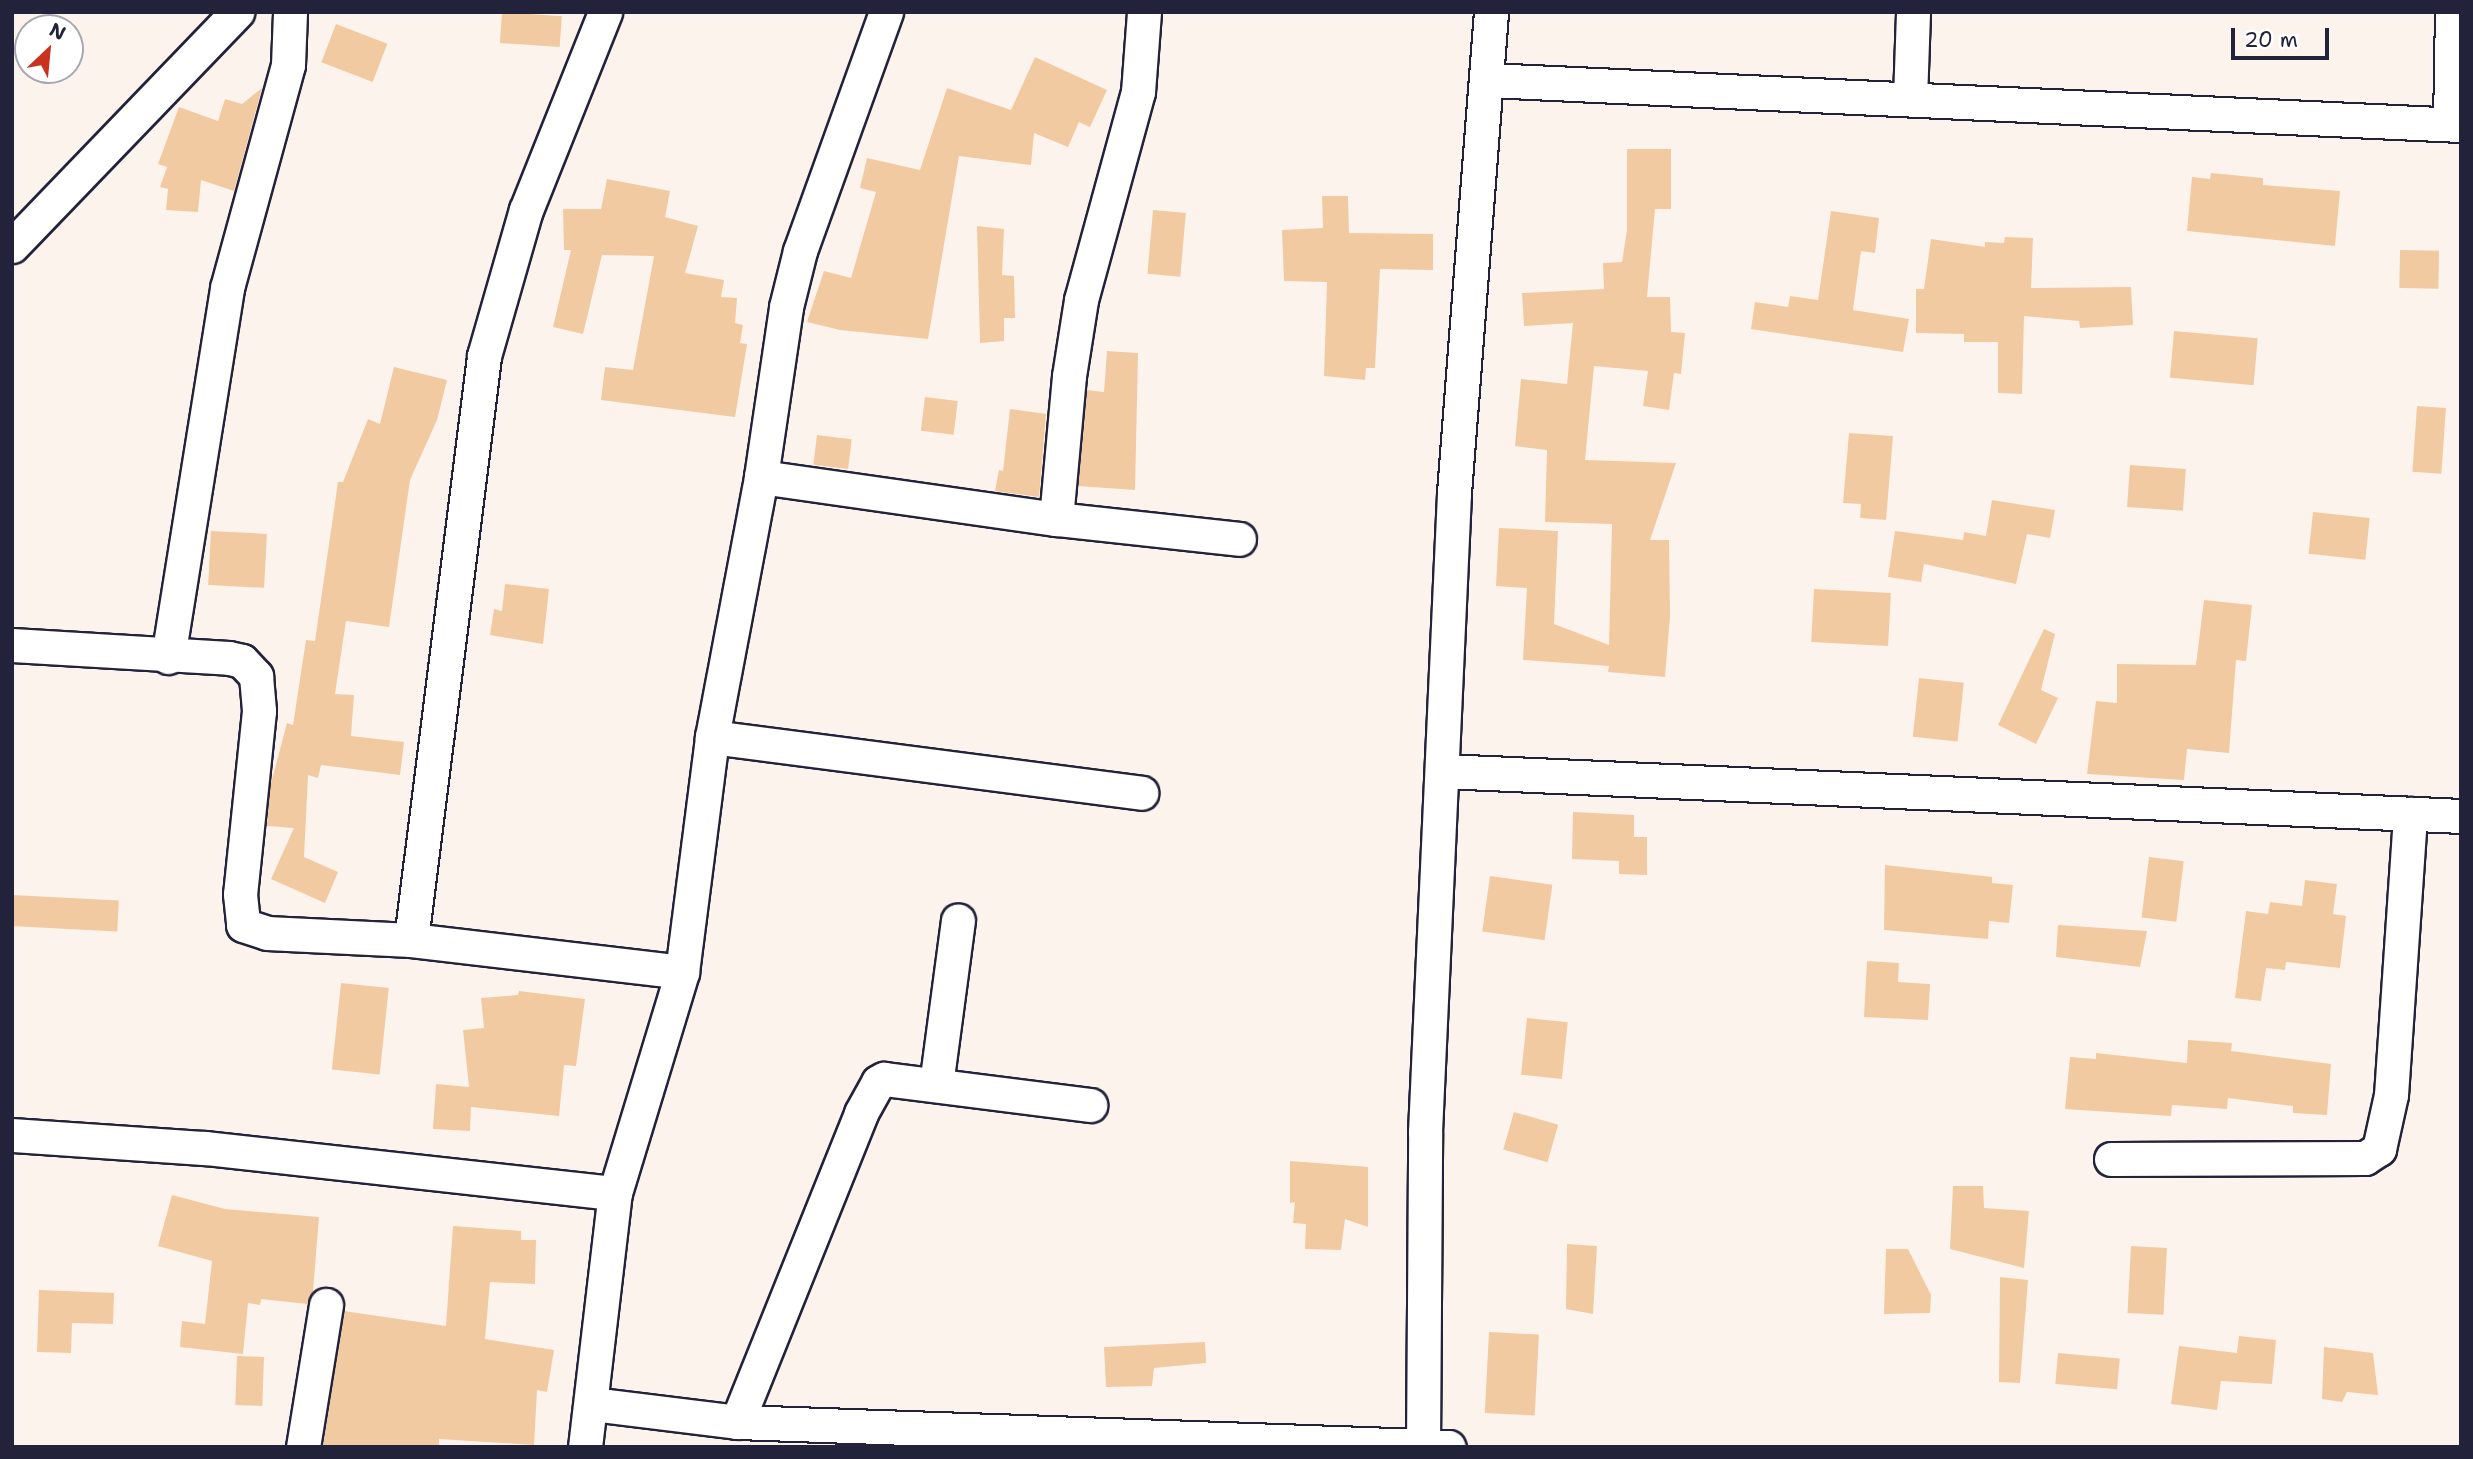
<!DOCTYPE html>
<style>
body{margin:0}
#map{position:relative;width:2473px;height:1459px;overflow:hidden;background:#fcf4ec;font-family:"Shantell Sans",sans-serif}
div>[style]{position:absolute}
.building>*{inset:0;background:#f1caa1;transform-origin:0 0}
.roads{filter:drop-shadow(2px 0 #22223b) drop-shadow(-2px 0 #22223b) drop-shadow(0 2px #22223b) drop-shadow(0 -2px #22223b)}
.street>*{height:33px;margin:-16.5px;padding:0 16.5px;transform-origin:16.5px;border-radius:16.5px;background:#fff}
span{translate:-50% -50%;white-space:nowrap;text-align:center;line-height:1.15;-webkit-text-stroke:5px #fff;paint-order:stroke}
.frame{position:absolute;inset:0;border:14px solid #22223b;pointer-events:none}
.north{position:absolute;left:14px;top:14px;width:70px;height:70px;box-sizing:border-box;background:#fff;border:2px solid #a7a7b1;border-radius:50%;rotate:26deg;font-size:19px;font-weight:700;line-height:28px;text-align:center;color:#22223b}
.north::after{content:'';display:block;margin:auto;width:24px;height:32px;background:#c8321e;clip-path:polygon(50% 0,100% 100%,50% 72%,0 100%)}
.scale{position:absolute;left:2231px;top:28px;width:98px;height:32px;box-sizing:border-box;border:4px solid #22223b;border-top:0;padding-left:9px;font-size:21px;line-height:24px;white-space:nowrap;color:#22223b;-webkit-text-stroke:5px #fff;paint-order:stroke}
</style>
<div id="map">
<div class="building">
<i style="left:502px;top:12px;width:60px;height:31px;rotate:4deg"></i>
<i style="left:336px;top:24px;width:55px;height:41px;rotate:21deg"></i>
<i style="clip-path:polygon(1035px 57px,1107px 90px,1090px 127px,1079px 122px,1068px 147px,1034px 133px,1031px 165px,959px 156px,928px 339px,840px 330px,807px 322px,824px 271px,851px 278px,876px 192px,860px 188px,867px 158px,920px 170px,947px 88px,1011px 110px)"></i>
<i style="clip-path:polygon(262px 88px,234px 191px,201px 180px,198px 212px,166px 210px,168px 189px,160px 187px,167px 167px,158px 164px,179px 107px,218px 121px,225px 99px,242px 104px)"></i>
<i style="clip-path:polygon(1627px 149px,1671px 149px,1671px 209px,1655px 209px,1647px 297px,1670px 297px,1671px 332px,1685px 333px,1681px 374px,1674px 373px,1669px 410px,1643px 406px,1648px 371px,1594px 366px,1585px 460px,1676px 463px,1650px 540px,1669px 540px,1670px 616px,1665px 677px,1608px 672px,1609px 666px,1523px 660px,1527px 588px,1496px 586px,1499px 528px,1558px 531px,1554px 624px,1609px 645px,1612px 524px,1545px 522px,1547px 450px,1515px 446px,1521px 379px,1567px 384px,1573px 323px,1524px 326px,1522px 293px,1604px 289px,1603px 263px,1622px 262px,1627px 230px)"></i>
<i style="clip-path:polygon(2211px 173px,2263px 178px,2263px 185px,2340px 191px,2335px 246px,2187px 231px,2192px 177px,2210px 179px)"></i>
<i style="clip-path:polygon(607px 179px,670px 191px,665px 217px,698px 226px,685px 273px,724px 280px,721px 297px,737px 298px,735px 323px,743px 325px,740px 343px,747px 344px,735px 417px,601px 400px,605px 367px,633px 370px,654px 256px,602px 255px,583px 334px,553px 327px,571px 250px,564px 250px,563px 209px,601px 209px)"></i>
<i style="clip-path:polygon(1322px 196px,1348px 196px,1349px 233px,1433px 234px,1433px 270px,1380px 269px,1375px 368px,1366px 368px,1365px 380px,1324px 376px,1327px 282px,1284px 281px,1282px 230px,1323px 228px)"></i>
<i style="left:1153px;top:210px;width:33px;height:64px;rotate:5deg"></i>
<i style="clip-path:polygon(1831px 211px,1879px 218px,1875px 253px,1861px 251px,1853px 310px,1909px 319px,1903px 352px,1751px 329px,1755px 302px,1788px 307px,1790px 296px,1818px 300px)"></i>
<i style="clip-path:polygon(977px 226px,1004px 229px,1002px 275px,1014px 276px,1015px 318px,1004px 318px,1004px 341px,980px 343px)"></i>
<i style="clip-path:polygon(2005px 237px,2033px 238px,2031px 288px,2131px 287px,2133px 325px,2080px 328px,2079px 321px,2024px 316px,2022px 394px,1998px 393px,1998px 342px,1964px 342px,1964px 334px,1916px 333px,1916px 289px,1924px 289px,1931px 239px,1985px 247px,1985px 242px,2004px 243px)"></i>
<i style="left:2400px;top:250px;width:39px;height:38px;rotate:1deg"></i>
<i style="left:2174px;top:331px;width:84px;height:47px;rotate:5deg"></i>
<i style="clip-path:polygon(1107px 351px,1138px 353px,1135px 490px,1078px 486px,1087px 390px,1104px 392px)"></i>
<i style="clip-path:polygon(394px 367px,447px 380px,437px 420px,410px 480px,389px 627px,346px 621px,335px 694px,354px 695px,351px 736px,404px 742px,400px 775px,321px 765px,318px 778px,308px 775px,304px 857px,338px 872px,325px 903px,271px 879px,294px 828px,267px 826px,270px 787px,287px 723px,293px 725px,306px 640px,315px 641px,338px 482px,343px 482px,368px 419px,380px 424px)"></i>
<i style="left:925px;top:397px;width:33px;height:34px;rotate:7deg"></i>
<i style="left:2417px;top:406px;width:29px;height:66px;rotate:4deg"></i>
<i style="clip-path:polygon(1010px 409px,1046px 414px,1039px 497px,995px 491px,999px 470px,1003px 471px)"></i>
<i style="clip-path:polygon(1849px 433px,1893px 436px,1886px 520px,1860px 518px,1861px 504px,1843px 503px)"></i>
<i style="left:817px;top:435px;width:35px;height:30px;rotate:7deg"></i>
<i style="left:2130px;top:465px;width:56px;height:42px;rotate:4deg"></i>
<i style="clip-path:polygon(1992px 500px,2055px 510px,2050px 538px,2027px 534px,2016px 584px,1924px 564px,1921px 582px,1888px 577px,1895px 531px,1963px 540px,1964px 532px,1986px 536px)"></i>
<i style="left:2313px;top:512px;width:57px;height:42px;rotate:6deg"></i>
<i style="left:211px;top:531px;width:56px;height:54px;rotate:3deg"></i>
<i style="clip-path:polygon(505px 584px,549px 589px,543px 644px,490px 635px,494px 609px,502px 611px)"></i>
<i style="left:1814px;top:589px;width:77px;height:53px;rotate:3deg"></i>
<i style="clip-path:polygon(2204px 600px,2252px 605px,2246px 661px,2236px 660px,2229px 753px,2187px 749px,2184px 780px,2087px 774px,2096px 701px,2117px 703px,2117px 664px,2196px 665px)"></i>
<i style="clip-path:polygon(2044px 629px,2055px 634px,2041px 690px,2058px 698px,2036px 744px,1998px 725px)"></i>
<i style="left:1919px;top:678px;width:45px;height:59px;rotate:6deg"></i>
<i style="clip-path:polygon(1573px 812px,1634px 815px,1634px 837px,1647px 837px,1647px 875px,1619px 874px,1619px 861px,1572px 859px)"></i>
<i style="left:2149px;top:857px;width:35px;height:61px;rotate:7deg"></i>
<i style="clip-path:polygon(1885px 865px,1992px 877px,1992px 883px,2013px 885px,2009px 923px,1989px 921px,1988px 939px,1884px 930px)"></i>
<i style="left:1490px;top:876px;width:63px;height:56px;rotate:8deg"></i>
<i style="clip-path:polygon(2305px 880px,2337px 884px,2333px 914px,2346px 916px,2340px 968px,2286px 962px,2285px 970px,2266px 968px,2261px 1001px,2235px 998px,2246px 911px,2268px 914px,2270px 902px,2302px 906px)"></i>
<i style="left:12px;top:895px;width:107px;height:31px;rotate:3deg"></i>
<i style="clip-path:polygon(2058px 925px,2147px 931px,2140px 967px,2056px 957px)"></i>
<i style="clip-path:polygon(1867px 961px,1899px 963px,1898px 982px,1930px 984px,1928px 1020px,1864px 1017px)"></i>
<i style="left:341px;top:983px;width:48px;height:87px;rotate:6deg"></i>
<i style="clip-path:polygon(519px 991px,585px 999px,576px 1066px,564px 1065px,559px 1116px,471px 1107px,470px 1131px,433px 1129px,436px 1084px,469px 1087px,463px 1030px,484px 1028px,481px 998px,518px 995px)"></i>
<i style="left:1527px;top:1018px;width:41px;height:57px;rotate:6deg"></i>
<i style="clip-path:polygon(2188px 1040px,2232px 1043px,2231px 1051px,2331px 1064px,2327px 1115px,2293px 1113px,2293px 1106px,2228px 1098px,2227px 1109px,2172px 1105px,2171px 1116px,2065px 1109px,2070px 1057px,2096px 1059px,2096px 1053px,2187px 1063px)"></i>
<i style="left:1514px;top:1112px;width:46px;height:39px;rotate:16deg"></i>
<i style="clip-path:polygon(1290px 1161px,1368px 1167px,1368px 1227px,1345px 1219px,1341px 1250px,1305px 1249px,1306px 1224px,1293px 1223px,1295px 1202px,1290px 1203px)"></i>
<i style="clip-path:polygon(1953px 1186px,1983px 1186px,1984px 1208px,2029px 1211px,2024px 1268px,1950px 1249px)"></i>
<i style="clip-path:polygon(172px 1195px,225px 1209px,319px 1217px,313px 1291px,307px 1304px,261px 1299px,260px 1305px,248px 1303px,243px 1354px,180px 1347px,182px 1321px,205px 1324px,212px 1261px,158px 1246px)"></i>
<i style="clip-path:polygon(453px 1226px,521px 1231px,521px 1240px,536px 1240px,535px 1284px,490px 1282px,485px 1339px,554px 1350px,547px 1392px,537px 1390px,534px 1445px,439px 1439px,439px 1447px,323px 1447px,344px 1311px,446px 1326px)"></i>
<i style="clip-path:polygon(1567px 1244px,1597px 1246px,1593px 1314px,1566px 1309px)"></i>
<i style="left:2131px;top:1246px;width:36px;height:67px;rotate:3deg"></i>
<i style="clip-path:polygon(1886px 1249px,1908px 1249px,1931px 1295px,1930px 1313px,1884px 1314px)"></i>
<i style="clip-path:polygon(2000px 1277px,2028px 1280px,2020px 1383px,1999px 1382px)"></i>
<i style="clip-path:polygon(39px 1290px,114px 1293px,113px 1324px,72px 1323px,71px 1353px,37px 1352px)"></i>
<i style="left:1489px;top:1332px;width:50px;height:81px;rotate:3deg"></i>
<i style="clip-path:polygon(2239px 1336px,2276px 1340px,2272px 1384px,2221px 1381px,2217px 1410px,2171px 1404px,2179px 1346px,2237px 1353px)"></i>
<i style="clip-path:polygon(1205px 1342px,1206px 1363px,1154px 1368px,1152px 1386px,1106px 1387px,1104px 1347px)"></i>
<i style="clip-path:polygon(2324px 1347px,2373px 1353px,2378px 1395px,2347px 1392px,2342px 1402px,2322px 1399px)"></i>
<i style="left:2058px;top:1353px;width:62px;height:31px;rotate:5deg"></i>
<i style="left:237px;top:1356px;width:27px;height:49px;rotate:2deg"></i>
</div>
<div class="roads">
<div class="street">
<i style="left:1488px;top:80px;width:974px;rotate:2.65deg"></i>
<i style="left:1910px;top:99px;width:87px;rotate:-88deg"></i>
<i style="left:2450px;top:124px;width:112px;rotate:-89deg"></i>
<i style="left:12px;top:246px;width:325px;rotate:-46.1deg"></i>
<i style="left:761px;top:477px;width:298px;rotate:8.1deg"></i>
<i style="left:1056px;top:519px;width:184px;rotate:6.2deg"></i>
<i style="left:1056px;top:519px;width:144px;rotate:-84.8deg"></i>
<i style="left:1069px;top:376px;width:77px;rotate:-81deg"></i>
<i style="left:1081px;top:300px;width:216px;rotate:-74.7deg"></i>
<i style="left:1138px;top:92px;width:80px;rotate:-85.7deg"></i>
<i style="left:12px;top:645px;width:217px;rotate:3.4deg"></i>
<i style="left:229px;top:658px;width:13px;rotate:13deg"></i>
<i style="left:242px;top:661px;width:21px;rotate:47deg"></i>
<i style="left:256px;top:676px;width:35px;rotate:85deg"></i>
<i style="left:259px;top:711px;width:184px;rotate:95.9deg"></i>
<i style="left:240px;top:894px;width:31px;rotate:84deg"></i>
<i style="left:243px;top:925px;width:25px;rotate:18deg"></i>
<i style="left:267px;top:933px;width:144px;rotate:2.8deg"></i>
<i style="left:411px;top:940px;width:273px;rotate:6.7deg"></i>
<i style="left:168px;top:657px;width:374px;rotate:-80.9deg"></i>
<i style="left:227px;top:288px;width:231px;rotate:-74.7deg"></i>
<i style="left:288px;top:65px;width:53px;rotate:-87.8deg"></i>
<i style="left:712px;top:737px;width:433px;rotate:7.4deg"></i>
<i style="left:1443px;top:771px;width:1019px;rotate:2.53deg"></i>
<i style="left:411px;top:940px;width:589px;rotate:-82.87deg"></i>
<i style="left:484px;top:356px;width:152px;rotate:-74deg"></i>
<i style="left:526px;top:210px;width:213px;rotate:-68.2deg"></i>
<i style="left:936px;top:1085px;width:166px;rotate:-82.4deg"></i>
<i style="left:12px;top:1135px;width:193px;rotate:3.9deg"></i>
<i style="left:205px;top:1148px;width:412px;rotate:6.3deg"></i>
<i style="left:2111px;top:1159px;width:254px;rotate:-0.2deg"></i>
<i style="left:2365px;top:1158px;width:17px;rotate:-33deg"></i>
<i style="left:2379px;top:1149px;width:55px;rotate:-77.5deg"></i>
<i style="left:2391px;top:1095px;width:282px;rotate:-86.1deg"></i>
<i style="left:591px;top:1404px;width:147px;rotate:7deg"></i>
<i style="left:737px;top:1422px;width:712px;rotate:2.01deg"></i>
<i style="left:737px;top:1422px;width:333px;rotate:-68.1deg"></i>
<i style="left:861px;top:1113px;width:35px;rotate:-61deg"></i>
<i style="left:878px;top:1082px;width:7px;rotate:-27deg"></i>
<i style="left:884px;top:1079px;width:208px;rotate:7.2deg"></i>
<i style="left:303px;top:1447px;width:144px;rotate:-80.8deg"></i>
<i style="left:585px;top:1447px;width:256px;rotate:-83.3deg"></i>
<i style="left:615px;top:1193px;width:231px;rotate:-73.1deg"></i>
<i style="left:682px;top:972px;width:237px;rotate:-82.7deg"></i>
<i style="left:712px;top:737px;width:265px;rotate:-79.3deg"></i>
<i style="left:761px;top:477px;width:172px;rotate:-81.6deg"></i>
<i style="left:786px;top:307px;width:58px;rotate:-76deg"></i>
<i style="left:800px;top:251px;width:254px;rotate:-70.2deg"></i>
<i style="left:1423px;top:1447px;width:315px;rotate:-89.6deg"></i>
<i style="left:1425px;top:1132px;width:640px;rotate:-87.4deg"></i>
<i style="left:1454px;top:493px;width:482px;rotate:-85.6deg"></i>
</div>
</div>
<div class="frame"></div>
<div class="north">N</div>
<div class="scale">20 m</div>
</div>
